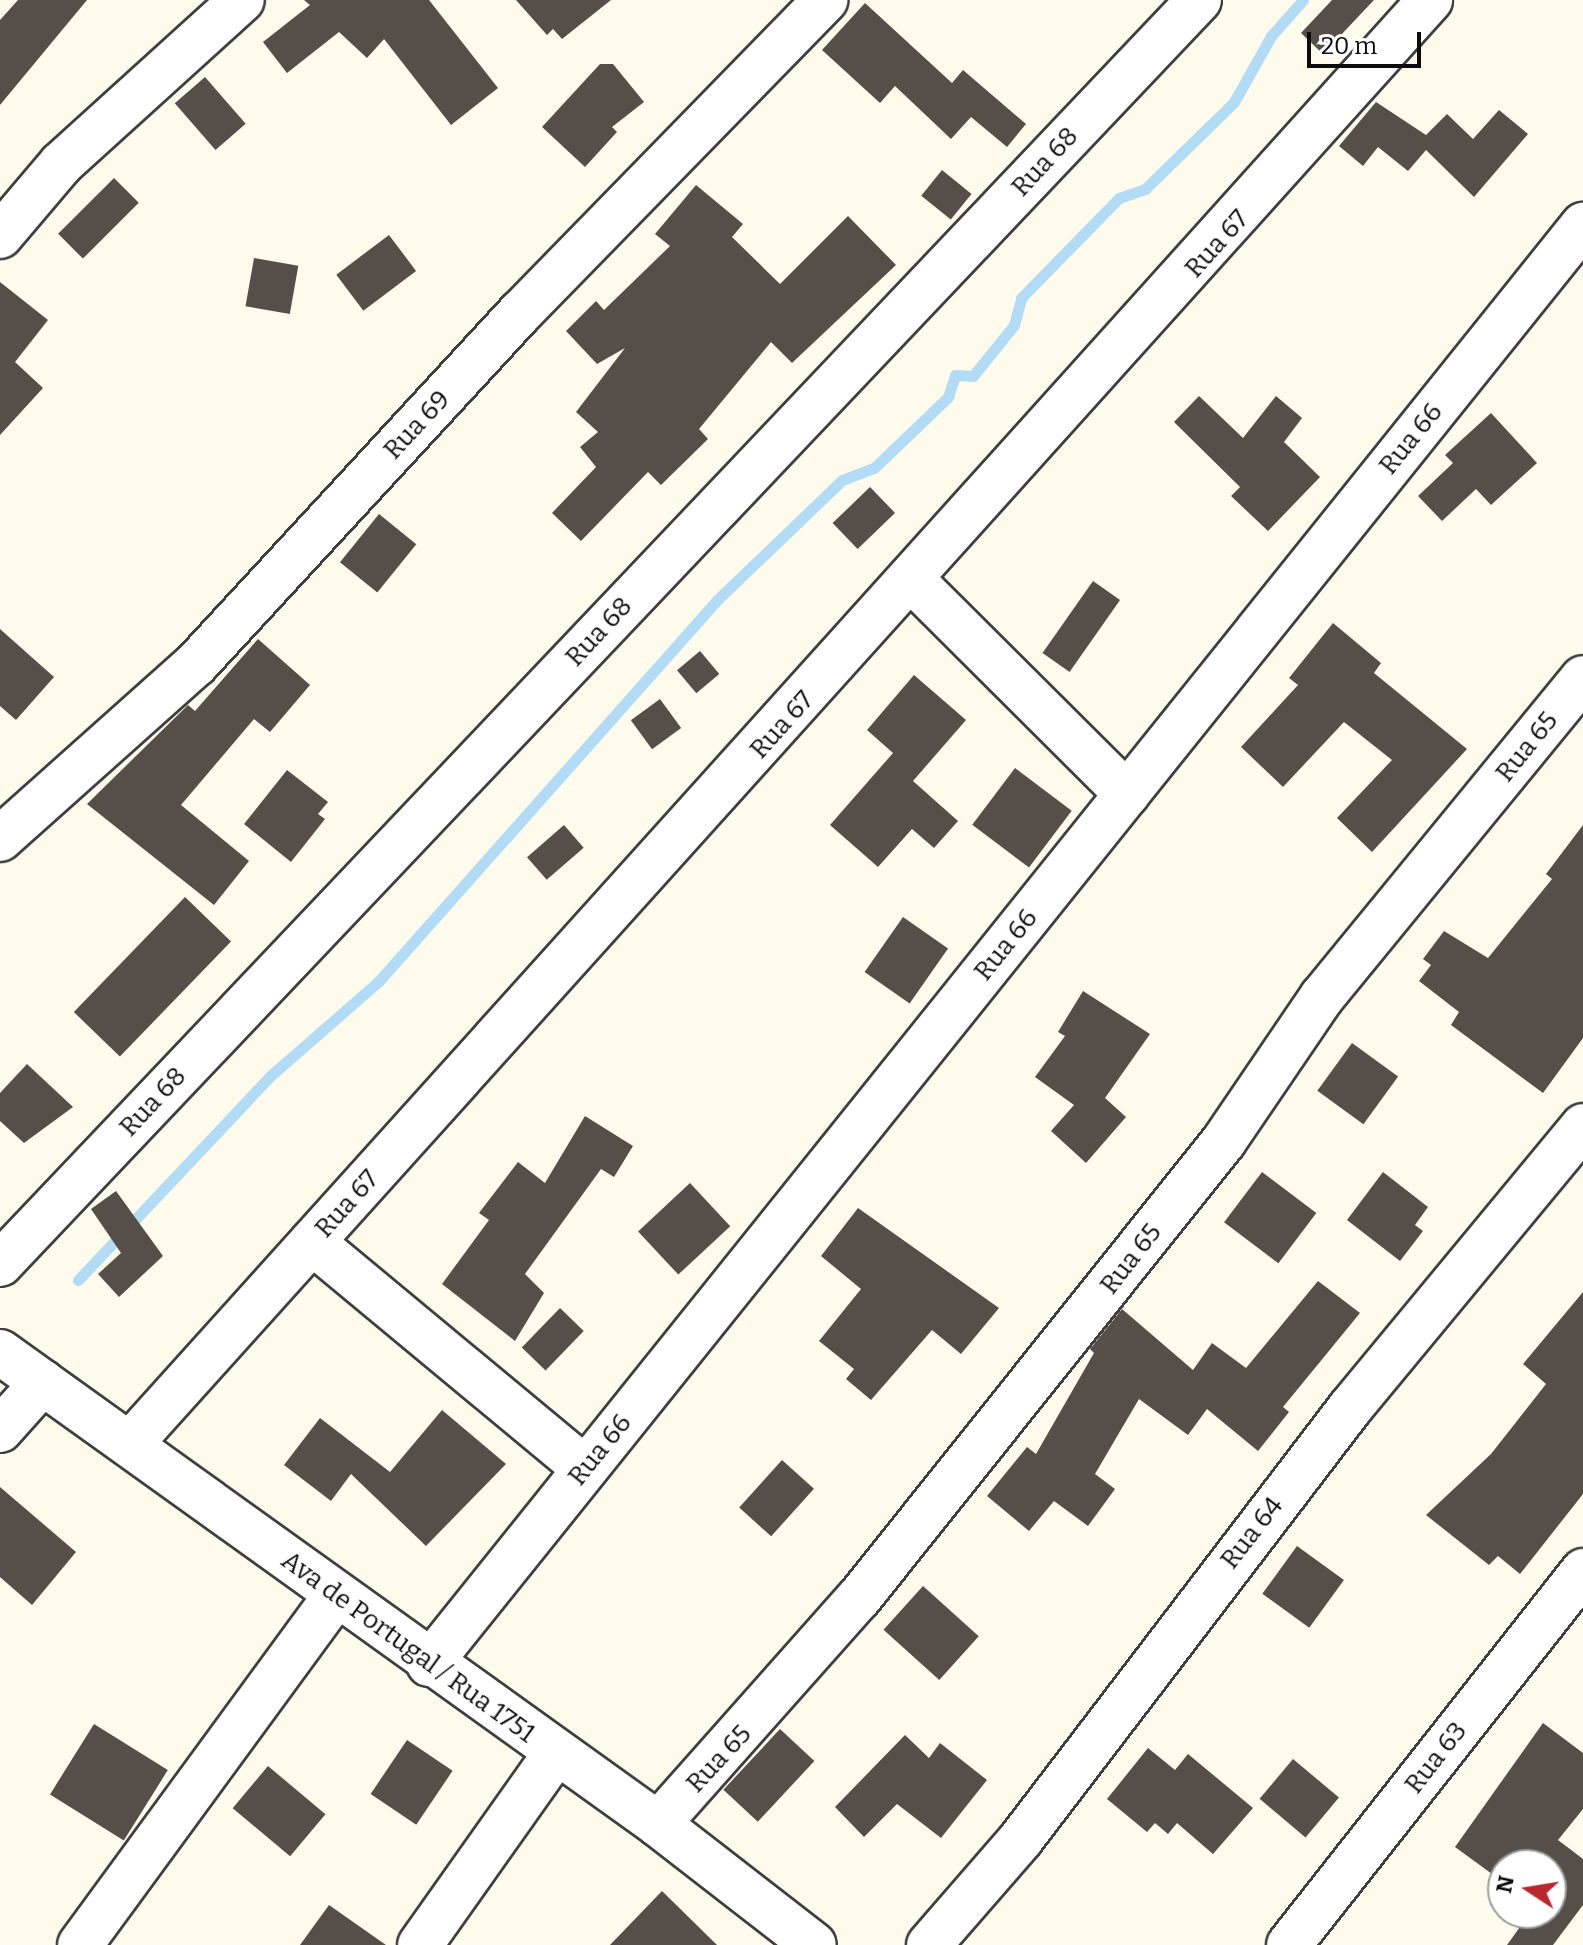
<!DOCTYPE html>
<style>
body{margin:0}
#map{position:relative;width:1583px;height:1945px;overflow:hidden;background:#fffbec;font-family:Bitter,serif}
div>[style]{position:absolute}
.stream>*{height:11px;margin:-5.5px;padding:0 5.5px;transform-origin:5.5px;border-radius:5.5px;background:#b2dbf5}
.building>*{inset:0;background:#554e49;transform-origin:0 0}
.roads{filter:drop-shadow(2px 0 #3f3f3f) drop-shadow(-2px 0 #3f3f3f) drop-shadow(0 2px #3f3f3f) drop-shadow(0 -2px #3f3f3f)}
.minor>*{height:44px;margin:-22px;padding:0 22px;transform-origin:22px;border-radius:22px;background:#fff}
span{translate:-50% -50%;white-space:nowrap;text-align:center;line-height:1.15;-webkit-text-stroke:8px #fff;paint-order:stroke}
.street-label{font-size:26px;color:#0c0c0c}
.north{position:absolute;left:1487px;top:1849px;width:80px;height:80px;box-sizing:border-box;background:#fff;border:2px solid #9e9e9e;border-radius:50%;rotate:282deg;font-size:22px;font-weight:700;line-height:32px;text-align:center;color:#0c0c0c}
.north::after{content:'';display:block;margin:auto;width:28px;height:36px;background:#ba272c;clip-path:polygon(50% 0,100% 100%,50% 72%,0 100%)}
.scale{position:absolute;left:1307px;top:32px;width:114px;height:36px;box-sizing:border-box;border:4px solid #0c0c0c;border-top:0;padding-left:10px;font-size:24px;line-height:28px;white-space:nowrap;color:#0c0c0c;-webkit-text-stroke:6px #fff;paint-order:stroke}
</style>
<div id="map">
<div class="stream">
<i style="left:78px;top:1280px;width:279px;rotate:-46.7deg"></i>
<i style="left:269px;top:1077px;width:145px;rotate:-41.1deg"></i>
<i style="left:378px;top:982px;width:511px;rotate:-48.41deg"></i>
<i style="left:717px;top:600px;width:173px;rotate:-43.8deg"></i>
<i style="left:842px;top:480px;width:34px;rotate:-21deg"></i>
<i style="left:874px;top:468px;width:103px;rotate:-43.8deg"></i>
<i style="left:948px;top:397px;width:23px;rotate:-72deg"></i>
<i style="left:955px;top:375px;width:18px;rotate:3deg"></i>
<i style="left:973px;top:376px;width:65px;rotate:-51.2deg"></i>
<i style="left:1014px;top:325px;width:28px;rotate:-75deg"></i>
<i style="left:1021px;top:298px;width:140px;rotate:-45.6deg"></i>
<i style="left:1119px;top:198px;width:28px;rotate:-19deg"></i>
<i style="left:1145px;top:189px;width:124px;rotate:-44.3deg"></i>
<i style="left:1234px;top:102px;width:76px;rotate:-60.7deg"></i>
<i style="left:1271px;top:36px;width:48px;rotate:-48.4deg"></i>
</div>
<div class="building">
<i style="clip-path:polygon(18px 0,87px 0,0 105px,0 20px)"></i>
<i style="clip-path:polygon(304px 0,429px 0,498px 88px,451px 125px,384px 39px,367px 58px,339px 32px,287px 73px,263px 42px,310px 5px)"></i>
<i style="clip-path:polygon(516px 0,611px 0,562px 39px,553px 29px,547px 35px)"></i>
<i style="clip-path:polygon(1332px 0,1374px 0,1323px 54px,1301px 33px)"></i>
<i style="clip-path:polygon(865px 3px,952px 83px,963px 70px,1026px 124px,1007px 147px,971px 117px,951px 139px,895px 86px,880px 103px,822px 50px)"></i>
<i style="clip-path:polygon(600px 64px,613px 64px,644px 102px,612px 127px,617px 132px,585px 167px,542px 127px)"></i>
<i style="left:205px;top:77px;width:62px;height:40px;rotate:49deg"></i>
<i style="clip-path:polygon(1376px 102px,1426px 135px,1447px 114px,1473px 139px,1499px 110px,1528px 134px,1474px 197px,1426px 150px,1408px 171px,1378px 147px,1363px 166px,1339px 146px)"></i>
<i style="left:942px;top:170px;width:38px;height:33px;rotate:39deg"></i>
<i style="left:114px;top:178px;width:35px;height:79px;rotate:45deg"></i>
<i style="clip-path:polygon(696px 185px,743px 224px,732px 237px,780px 284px,848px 216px,896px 265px,792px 363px,771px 342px,699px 429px,708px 439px,661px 485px,648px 472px,581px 541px,552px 513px,596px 467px,580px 447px,598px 432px,576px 412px,625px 348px,597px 364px,566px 331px,596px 301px,604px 310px,670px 246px,655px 234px)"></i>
<i style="left:389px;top:235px;width:45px;height:66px;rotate:53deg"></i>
<i style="left:254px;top:258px;width:45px;height:49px;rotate:10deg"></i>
<i style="clip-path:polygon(0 282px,48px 320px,15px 362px,43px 388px,0 435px)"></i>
<i style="clip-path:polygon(1199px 396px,1243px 438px,1276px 396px,1302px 418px,1284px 442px,1320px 477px,1268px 531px,1231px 496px,1240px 487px,1174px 422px)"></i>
<i style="clip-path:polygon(1491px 413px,1537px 463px,1491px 505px,1476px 489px,1442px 521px,1418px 496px,1453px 463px,1445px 455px)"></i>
<i style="left:870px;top:487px;width:36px;height:52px;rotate:46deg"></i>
<i style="left:379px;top:514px;width:48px;height:62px;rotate:39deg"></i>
<i style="left:1093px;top:581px;width:33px;height:88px;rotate:35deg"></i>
<i style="clip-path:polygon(1333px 623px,1381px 663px,1374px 673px,1467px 749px,1372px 852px,1337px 818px,1392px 760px,1344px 722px,1283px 787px,1241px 747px,1298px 685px,1289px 678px)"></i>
<i style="clip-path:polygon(0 629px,54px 677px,16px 720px,0 706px)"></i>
<i style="clip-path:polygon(258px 639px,310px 685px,270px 732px,254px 719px,181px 805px,249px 861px,214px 905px,87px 804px,188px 705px,195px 711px)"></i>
<i style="left:700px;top:651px;width:30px;height:30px;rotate:50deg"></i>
<i style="clip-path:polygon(914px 675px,966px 720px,913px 781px,958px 821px,934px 848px,912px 829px,878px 867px,830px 825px,893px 753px,867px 730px)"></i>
<i style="left:660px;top:699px;width:36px;height:36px;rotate:54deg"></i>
<i style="left:1015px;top:768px;width:71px;height:71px;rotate:37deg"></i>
<i style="clip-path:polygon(287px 770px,328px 802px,318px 814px,325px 819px,291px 862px,244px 824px)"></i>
<i style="left:564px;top:825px;width:30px;height:49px;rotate:49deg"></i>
<i style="clip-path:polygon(1583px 825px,1583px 1038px,1543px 1093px,1451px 1025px,1459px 1012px,1419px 981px,1431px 965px,1423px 959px,1444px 931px,1488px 958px,1552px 879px,1546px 874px)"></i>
<i style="left:185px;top:897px;width:64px;height:160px;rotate:44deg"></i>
<i style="left:903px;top:917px;width:55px;height:67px;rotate:35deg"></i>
<i style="clip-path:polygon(1083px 991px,1150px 1034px,1105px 1098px,1126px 1117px,1086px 1163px,1051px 1131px,1074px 1105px,1035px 1077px,1065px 1036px,1058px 1032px)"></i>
<i style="left:1352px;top:1043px;width:57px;height:59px;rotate:36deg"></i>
<i style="clip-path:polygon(27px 1064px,73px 1107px,24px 1143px,0 1121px,0 1093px)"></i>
<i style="clip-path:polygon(585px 1116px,633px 1146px,614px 1177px,601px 1169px,525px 1274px,544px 1293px,515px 1341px,442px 1284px,489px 1220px,479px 1213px,518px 1162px,545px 1183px)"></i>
<i style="left:1262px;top:1172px;width:68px;height:63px;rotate:37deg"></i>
<i style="clip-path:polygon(1383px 1172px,1428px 1207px,1415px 1225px,1423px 1231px,1400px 1261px,1347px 1220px)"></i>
<i style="left:690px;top:1183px;width:59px;height:71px;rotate:47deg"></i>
<i style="clip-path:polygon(116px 1191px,163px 1256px,119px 1297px,98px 1274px,121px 1253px,91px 1209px)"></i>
<i style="clip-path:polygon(858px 1208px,999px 1308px,961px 1354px,932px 1330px,871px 1400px,846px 1379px,854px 1369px,819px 1341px,861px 1289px,821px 1256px)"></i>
<i style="clip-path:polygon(1318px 1281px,1360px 1313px,1283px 1407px,1289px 1412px,1258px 1451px,1207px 1409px,1188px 1435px,1139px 1399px,1095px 1474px,1115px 1489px,1088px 1526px,1054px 1501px,1029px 1531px,987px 1496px,1027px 1447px,1036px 1454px,1094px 1353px,1090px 1349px,1122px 1309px,1193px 1370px,1212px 1343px,1246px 1368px)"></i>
<i style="clip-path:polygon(1583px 1292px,1583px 1494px,1520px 1574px,1498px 1556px,1489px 1565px,1426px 1515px,1491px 1454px,1546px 1384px,1523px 1364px)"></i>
<i style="left:560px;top:1308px;width:33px;height:55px;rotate:44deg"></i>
<i style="clip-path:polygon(442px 1410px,506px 1464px,426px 1546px,351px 1474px,331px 1501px,284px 1465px,320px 1418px,390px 1472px)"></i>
<i style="left:782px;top:1460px;width:43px;height:64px;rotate:42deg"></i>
<i style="clip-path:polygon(0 1487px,76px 1552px,32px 1605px,0 1577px)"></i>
<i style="left:1297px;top:1546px;width:58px;height:59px;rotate:36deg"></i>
<i style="left:923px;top:1586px;width:75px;height:59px;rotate:42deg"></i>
<i style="clip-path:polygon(1543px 1723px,1583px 1753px,1583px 1809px,1558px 1840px,1583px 1859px,1583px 1905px,1553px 1945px,1507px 1945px,1530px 1913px,1551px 1913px,1551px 1865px,1503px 1865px,1503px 1882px,1455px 1847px)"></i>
<i style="left:94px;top:1724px;width:87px;height:83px;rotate:32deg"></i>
<i style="left:780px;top:1729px;width:47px;height:83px;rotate:43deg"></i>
<i style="clip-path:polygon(905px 1735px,929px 1758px,940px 1743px,987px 1780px,941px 1838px,897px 1804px,864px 1837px,835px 1807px)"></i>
<i style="left:407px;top:1740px;width:55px;height:65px;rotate:34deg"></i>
<i style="clip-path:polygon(1148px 1748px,1175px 1770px,1188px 1754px,1253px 1808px,1213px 1854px,1177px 1823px,1168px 1834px,1155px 1823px,1147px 1832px,1107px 1799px)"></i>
<i style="left:1293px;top:1759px;width:60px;height:52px;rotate:40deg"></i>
<i style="left:268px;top:1766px;width:75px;height:55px;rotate:40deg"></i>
<i style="clip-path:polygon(662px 1891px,717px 1945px,610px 1945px)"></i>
<i style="clip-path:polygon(329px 1905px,386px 1945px,300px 1945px)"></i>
</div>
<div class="roads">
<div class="minor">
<i style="left:0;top:236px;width:94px;rotate:-49.7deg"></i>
<i style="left:61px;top:164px;width:244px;rotate:-42.2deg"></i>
<i style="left:913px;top:581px;width:302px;rotate:44.9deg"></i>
<i style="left:0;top:839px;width:263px;rotate:-41.8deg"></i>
<i style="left:196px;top:664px;width:479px;rotate:-47.3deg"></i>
<i style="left:521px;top:312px;width:436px;rotate:-45.7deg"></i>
<i style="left:312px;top:1242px;width:355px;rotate:39.7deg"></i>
<i style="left:0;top:1264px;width:1742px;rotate:-46.51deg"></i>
<i style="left:0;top:1352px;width:810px;rotate:35.65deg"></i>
<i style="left:658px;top:1824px;width:197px;rotate:37.8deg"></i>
<i style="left:0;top:1430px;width:64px;rotate:-48.1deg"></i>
<i style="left:130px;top:1444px;width:1943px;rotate:-48deg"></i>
<i style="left:429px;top:1664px;width:1845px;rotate:-51.27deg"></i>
<i style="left:658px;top:1824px;width:302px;rotate:-48.4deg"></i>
<i style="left:859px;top:1598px;width:585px;rotate:-51.39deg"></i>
<i style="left:1224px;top:1141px;width:174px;rotate:-55.8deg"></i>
<i style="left:1322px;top:997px;width:412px;rotate:-50.7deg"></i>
<i style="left:80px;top:1945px;width:432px;rotate:-53.8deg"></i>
<i style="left:420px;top:1945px;width:235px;rotate:-54.7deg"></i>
<i style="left:929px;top:1945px;width:140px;rotate:-49deg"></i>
<i style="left:1021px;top:1839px;width:542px;rotate:-52.64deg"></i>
<i style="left:1350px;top:1408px;width:366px;rotate:-50.4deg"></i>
<i style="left:1289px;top:1945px;width:476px;rotate:-51.8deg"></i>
</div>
</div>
<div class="street-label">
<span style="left:1045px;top:162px;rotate:-47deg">Rua 68</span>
<span style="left:1217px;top:244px;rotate:-48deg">Rua 67</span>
<span style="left:417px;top:425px;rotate:-47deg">Rua 69</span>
<span style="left:1411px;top:439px;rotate:-51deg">Rua 66</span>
<span style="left:599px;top:632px;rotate:-47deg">Rua 68</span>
<span style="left:782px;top:725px;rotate:-48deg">Rua 67</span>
<span style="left:1527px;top:747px;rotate:-51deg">Rua 65</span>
<span style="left:1006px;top:945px;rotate:-51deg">Rua 66</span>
<span style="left:153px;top:1102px;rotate:-47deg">Rua 68</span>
<span style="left:347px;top:1204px;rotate:-48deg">Rua 67</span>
<span style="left:1131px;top:1259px;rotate:-52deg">Rua 65</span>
<span style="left:600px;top:1450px;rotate:-51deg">Rua 66</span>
<span style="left:1252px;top:1533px;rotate:-52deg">Rua 64</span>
<span style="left:408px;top:1647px;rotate:36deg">Ava de Portugal / Rua 1751</span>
<span style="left:1436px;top:1758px;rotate:-52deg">Rua 63</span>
<span style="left:719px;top:1759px;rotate:-47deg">Rua 65</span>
</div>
<div class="north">N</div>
<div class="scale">20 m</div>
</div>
